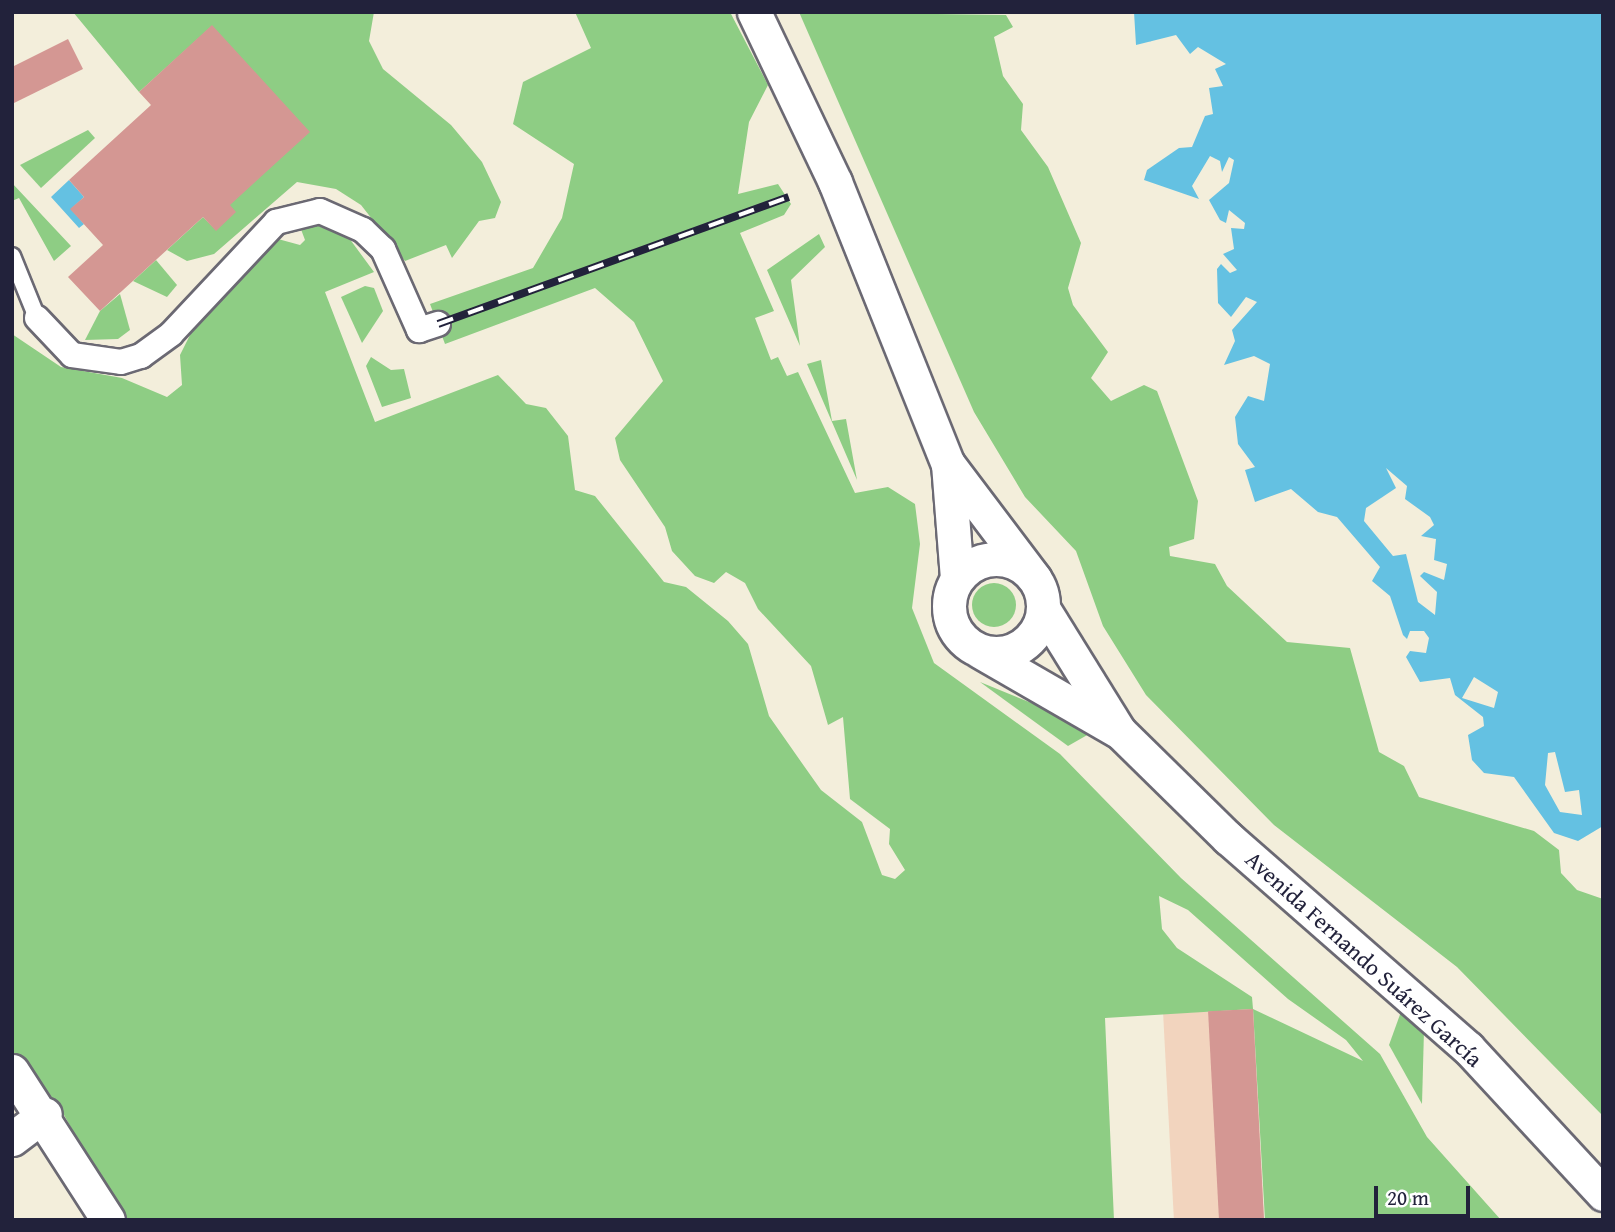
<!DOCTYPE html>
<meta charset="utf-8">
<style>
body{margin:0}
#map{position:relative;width:1615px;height:1232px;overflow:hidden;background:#f3eedb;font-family:"Gentium Book Plus",serif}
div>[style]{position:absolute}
.built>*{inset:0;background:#f2d4be;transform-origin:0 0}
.green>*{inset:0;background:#8ecd84}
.round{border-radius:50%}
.water>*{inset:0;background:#64c1e2}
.building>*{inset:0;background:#d49793;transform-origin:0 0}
.roads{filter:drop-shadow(2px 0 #6b6973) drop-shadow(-2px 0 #6b6973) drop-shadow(0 2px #6b6973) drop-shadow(0 -2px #6b6973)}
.service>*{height:16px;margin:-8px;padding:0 8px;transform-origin:8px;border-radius:8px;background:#fff}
.pedestrian>*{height:24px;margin:-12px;padding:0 12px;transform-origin:12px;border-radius:12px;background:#fff}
.minor>*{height:33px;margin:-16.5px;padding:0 16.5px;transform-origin:16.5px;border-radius:16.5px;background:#fff}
.minor>.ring{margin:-16.5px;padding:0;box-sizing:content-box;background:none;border:33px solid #fff;border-radius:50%}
.rail>*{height:8px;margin-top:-4px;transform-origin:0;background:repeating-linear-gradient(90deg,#fff 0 16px,#22223b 0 32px);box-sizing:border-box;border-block:2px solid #22223b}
span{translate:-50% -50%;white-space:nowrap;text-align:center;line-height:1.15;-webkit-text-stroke:6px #fff;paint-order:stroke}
.street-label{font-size:23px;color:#22223b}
.frame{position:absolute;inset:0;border:14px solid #22223b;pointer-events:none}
.scale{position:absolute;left:1374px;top:1186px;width:96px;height:32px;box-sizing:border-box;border:4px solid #22223b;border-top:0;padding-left:9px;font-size:21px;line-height:24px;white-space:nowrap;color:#22223b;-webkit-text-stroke:5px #fff;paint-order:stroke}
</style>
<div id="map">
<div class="built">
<i style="left:1253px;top:1009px;width:211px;height:90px;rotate:87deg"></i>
</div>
<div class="green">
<i style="clip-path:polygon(73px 12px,374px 12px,369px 41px,383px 69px,451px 125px,482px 162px,501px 202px,495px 218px,479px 221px,452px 258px,446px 245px,405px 261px,361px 205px,336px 189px,297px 182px,214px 254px,187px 261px,167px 250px,203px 217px,216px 230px,223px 198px,212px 26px,139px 92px)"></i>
<i style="clip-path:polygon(evenodd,575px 12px,730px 12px,768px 85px,749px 122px,738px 194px,778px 184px,791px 204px,784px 215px,740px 233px,774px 311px,755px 318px,771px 360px,778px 357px,787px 376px,798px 372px,855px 493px,888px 487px,915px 504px,920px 544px,912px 608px,934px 663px,1060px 754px,1181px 878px,1380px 1054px,1427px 1137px,1501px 1220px,1265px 1220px,1253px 1009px,1105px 1018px,1114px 1220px,123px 1220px,64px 1115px,12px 1052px,12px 334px,61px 367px,122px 378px,167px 397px,182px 385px,180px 355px,193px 329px,267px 245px,278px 239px,300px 245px,305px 240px,299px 224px,306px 221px,349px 238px,374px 272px,325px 292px,375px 422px,498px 375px,526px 404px,546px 408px,568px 436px,575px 490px,595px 496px,664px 582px,686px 587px,728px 621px,748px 644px,769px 716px,804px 766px,821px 790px,862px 822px,882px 875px,895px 879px,905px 870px,889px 844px,890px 829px,850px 799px,843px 717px,828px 725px,811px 666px,758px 609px,745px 583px,726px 572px,714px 583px,695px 576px,672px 551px,665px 527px,620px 460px,615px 438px,663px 381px,634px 322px,595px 288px,445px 344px,430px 304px,533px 268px,562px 218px,574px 164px,513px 124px,523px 82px,591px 48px,575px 12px,1159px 896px,1188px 910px,1288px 999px,1346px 1040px,1363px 1061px,1253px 1009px,1252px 997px,1177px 948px,1162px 929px,1159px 896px)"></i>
<i style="clip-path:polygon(799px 12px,1006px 15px,1013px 27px,994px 37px,1003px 76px,1023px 104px,1021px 130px,1048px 167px,1081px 243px,1068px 288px,1073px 305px,1108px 352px,1091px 378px,1111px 401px,1144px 385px,1157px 391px,1198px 501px,1194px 539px,1169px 547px,1170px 556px,1215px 564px,1227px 586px,1287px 642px,1350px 648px,1379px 752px,1404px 766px,1419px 797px,1534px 831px,1559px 850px,1561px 873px,1577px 890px,1603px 899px,1603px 1116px,1457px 967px,1274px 825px,1146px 695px,1103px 626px,1076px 551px,1025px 497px,974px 412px)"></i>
<i style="clip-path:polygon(88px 130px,95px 138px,41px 188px,20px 165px)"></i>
<i style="clip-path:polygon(12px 183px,71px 246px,54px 261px,19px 198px,12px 201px)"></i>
<i style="clip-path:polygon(819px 234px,825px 247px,791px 280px,800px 346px,767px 270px)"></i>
<i style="clip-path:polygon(156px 260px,177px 285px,167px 297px,133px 281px)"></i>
<i style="clip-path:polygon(365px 286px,374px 288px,383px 311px,362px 343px,341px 297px)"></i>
<i style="clip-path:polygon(120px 294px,130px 330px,118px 339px,85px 340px,100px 311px)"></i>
<i style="clip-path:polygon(371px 357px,391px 370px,404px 369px,411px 398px,382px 407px,366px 366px)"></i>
<i style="clip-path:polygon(821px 360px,832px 421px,846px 419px,857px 480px,807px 364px)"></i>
<i class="round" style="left:972px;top:583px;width:44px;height:44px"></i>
<i style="clip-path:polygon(980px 682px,1039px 706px,1089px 734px,1068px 746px)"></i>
<i style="clip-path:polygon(1402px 1009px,1424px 1030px,1422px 1104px,1389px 1045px)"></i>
</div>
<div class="water">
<i style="clip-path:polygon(evenodd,1134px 12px,1603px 12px,1603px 826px,1578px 841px,1554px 833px,1514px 777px,1484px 773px,1472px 760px,1468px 735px,1484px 726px,1483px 717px,1455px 695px,1450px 678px,1420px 682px,1406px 657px,1410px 651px,1426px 653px,1429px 638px,1424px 631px,1410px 631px,1407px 639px,1403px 635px,1390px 596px,1372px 581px,1380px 567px,1337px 517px,1318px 512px,1291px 489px,1255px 502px,1245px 470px,1255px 467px,1238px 444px,1235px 417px,1248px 396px,1264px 401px,1270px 364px,1254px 356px,1224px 365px,1235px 341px,1232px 330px,1257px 302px,1246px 297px,1231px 317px,1218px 303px,1217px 269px,1221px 264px,1230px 273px,1237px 270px,1223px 254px,1234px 249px,1231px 228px,1244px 229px,1245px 223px,1229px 210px,1226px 223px,1220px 220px,1209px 200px,1229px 183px,1234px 160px,1229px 157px,1222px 172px,1220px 161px,1210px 156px,1192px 186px,1199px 199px,1144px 180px,1147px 170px,1179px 148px,1192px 147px,1205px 116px,1213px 114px,1209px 88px,1223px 86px,1215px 69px,1226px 64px,1198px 47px,1190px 54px,1176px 35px,1136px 45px,1134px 12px,1386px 468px,1407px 486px,1405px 499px,1430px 517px,1434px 525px,1421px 536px,1436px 539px,1434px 560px,1447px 564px,1444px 580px,1424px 572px,1420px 576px,1437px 592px,1435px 615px,1418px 602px,1406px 554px,1393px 556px,1364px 521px,1366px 508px,1396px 488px,1386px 468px,1134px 12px,1474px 677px,1498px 692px,1494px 708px,1462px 698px,1474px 677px,1134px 12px,1555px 752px,1565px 792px,1579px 790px,1582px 815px,1560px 812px,1545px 785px,1548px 753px,1555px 752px)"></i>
<i style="clip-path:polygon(69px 180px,84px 197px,71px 209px,84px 224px,79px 228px,51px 197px)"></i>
</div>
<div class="building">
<i style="clip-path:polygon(212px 25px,310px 132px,230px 205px,236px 212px,216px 231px,203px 217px,100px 311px,68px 277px,103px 245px,70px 209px,84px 197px,69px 180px,151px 105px,139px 92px)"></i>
<i style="clip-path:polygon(68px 39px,83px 69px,12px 104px,12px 67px)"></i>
<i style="left:1253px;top:1009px;width:211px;height:45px;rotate:87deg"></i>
</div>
<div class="roads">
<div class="service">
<i style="left:12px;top:256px;width:67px;rotate:68deg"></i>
</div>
<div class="pedestrian">
<i style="left:37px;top:318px;width:51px;rotate:46.6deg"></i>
<i style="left:72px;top:355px;width:49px;rotate:8.1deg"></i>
<i style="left:121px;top:362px;width:21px;rotate:-17deg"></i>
<i style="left:141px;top:356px;width:37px;rotate:-36deg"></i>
<i style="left:171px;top:334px;width:154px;rotate:-46.8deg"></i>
<i style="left:276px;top:222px;width:45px;rotate:-14deg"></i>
<i style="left:320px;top:211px;width:47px;rotate:23.8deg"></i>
<i style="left:363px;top:230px;width:28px;rotate:44deg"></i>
<i style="left:383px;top:249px;width:89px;rotate:66deg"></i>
<i style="left:419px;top:330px;width:20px;rotate:-18deg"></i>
</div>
<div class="minor">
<i style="left:754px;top:12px;width:188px;rotate:64.5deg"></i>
<i style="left:835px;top:182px;width:304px;rotate:68.2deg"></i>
<i style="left:948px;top:464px;width:144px;rotate:52.9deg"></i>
<i style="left:948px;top:464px;width:115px;rotate:85.5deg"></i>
<i class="ring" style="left:949px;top:559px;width:61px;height:61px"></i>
<i style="left:1044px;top:610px;width:142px;rotate:58.2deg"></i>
<i style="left:1119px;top:731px;width:153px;rotate:44.5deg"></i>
<i style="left:1228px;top:838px;width:319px;rotate:41.2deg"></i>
<i style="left:1468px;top:1048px;width:199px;rotate:47.2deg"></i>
<i style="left:981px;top:652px;width:156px;rotate:30deg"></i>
<i style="left:12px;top:1071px;width:177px;rotate:57.2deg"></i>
<i style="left:12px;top:1139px;width:41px;rotate:-37.1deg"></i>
</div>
</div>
<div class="rail">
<i style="left:438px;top:324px;width:373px;rotate:-19.9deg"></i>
</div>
<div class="street-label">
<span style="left:1364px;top:959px;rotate:42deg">Avenida Fernando Suárez García</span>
</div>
<div class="frame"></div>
<div class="scale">20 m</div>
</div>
